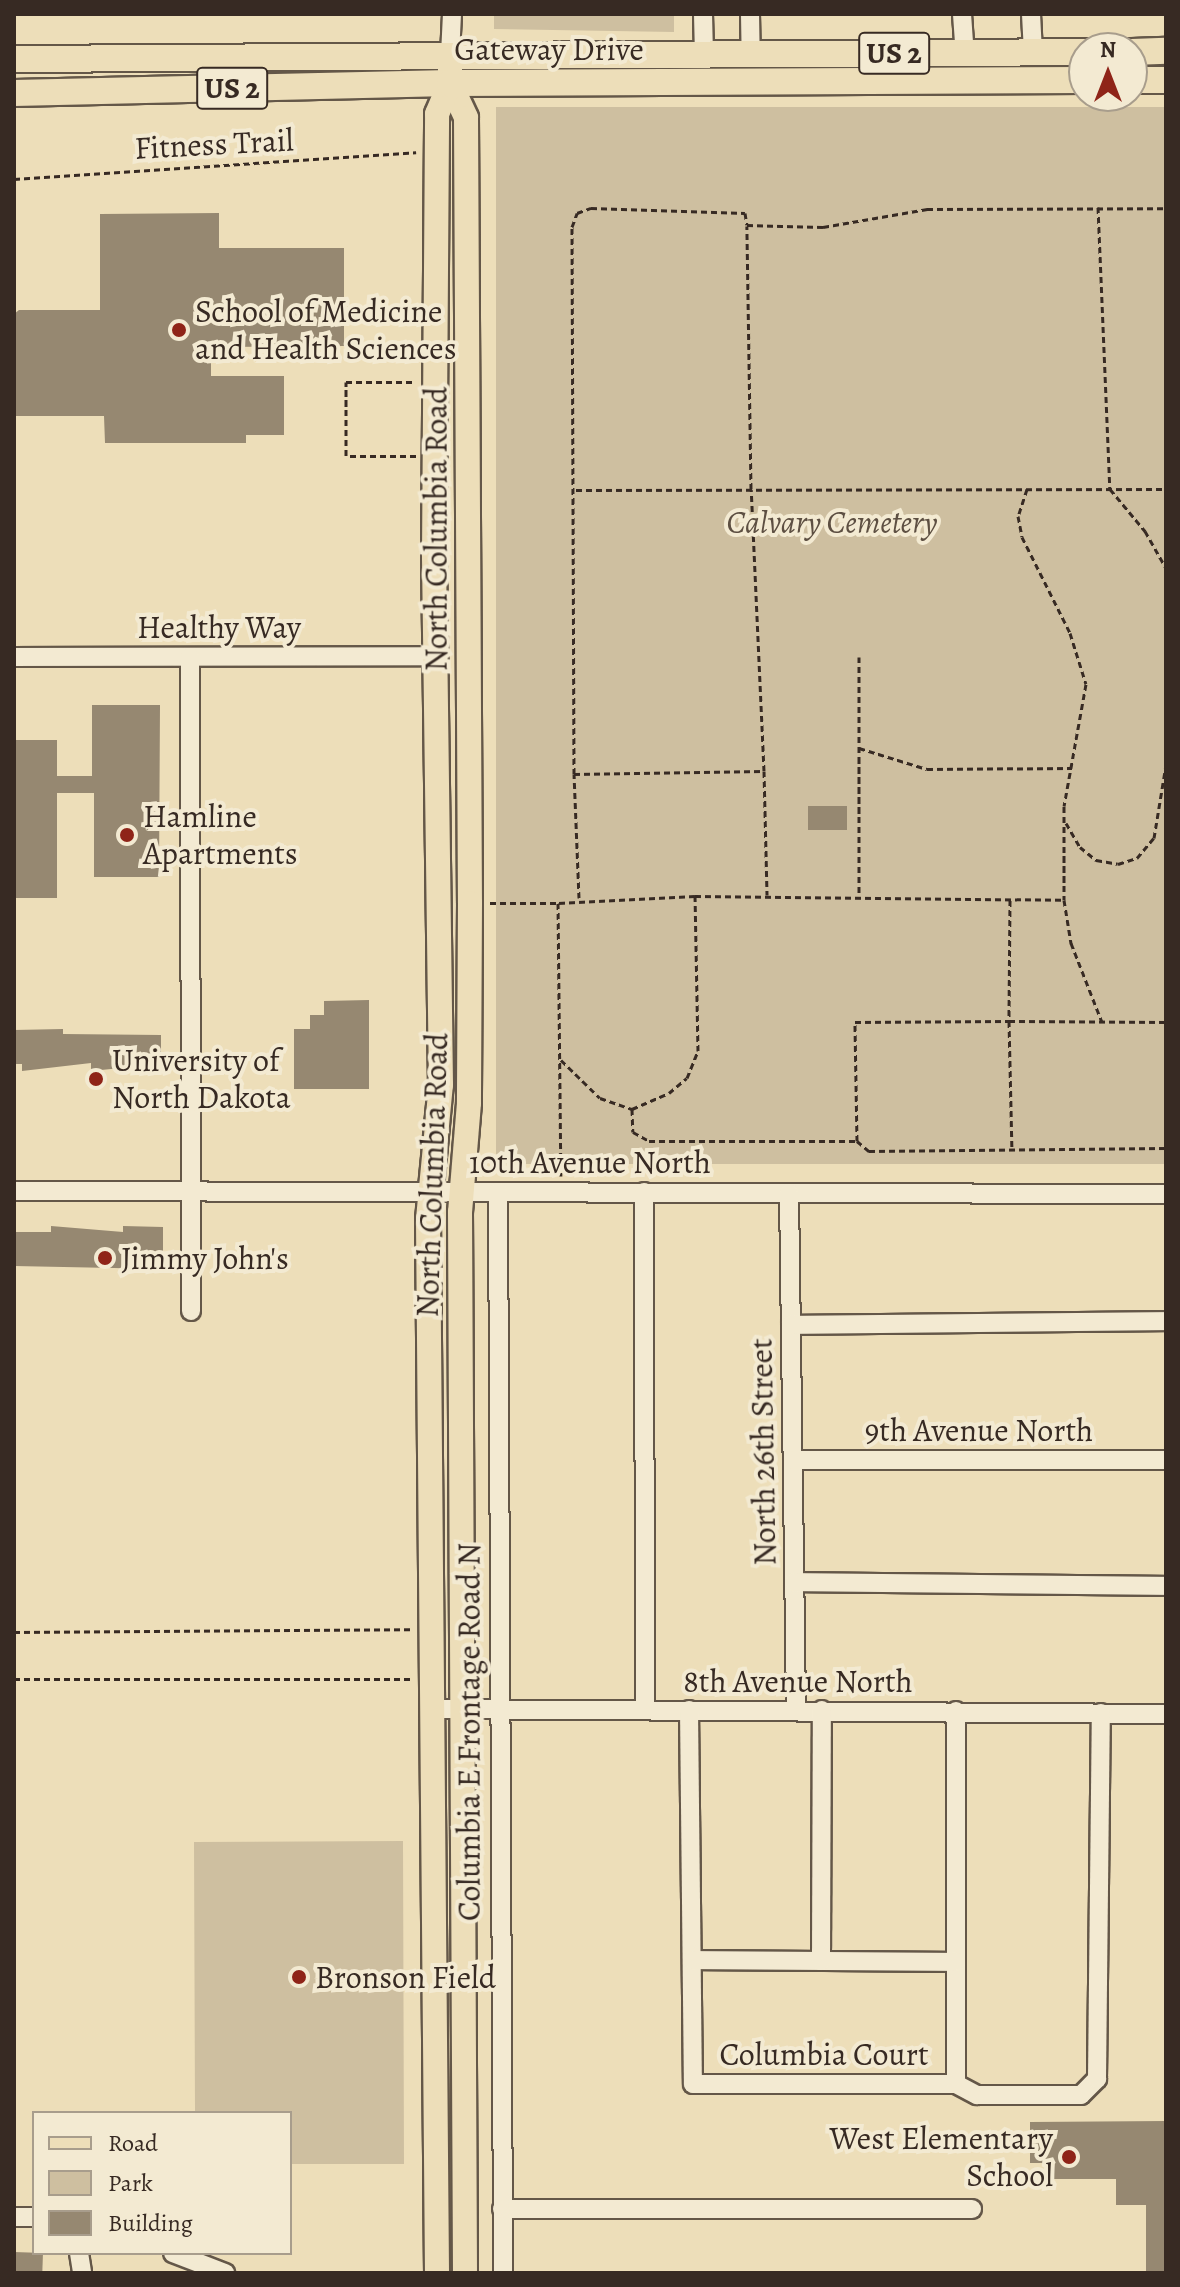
<!DOCTYPE html>
<style>
body{margin:0}
#map{position:relative;width:1180px;height:2287px;overflow:hidden;background:#eddeb9;font-family:Alegreya,serif}
div>[style]{position:absolute}
.green>*{inset:0;background:#cebfa0;transform-origin:0 0}
.building>*{inset:0;background:#968871;transform-origin:0 0}
.path>*{height:3px;margin-top:-1.5px;transform-origin:0;background:repeating-linear-gradient(90deg,#372a23 0 6px,transparent 0 10px)}
.roads{filter:drop-shadow(2px 0 #645748) drop-shadow(-2px 0 #645748) drop-shadow(0 2px #645748) drop-shadow(0 -2px #645748)}
.minor>*{height:18px;margin:-9px;padding:0 9px;transform-origin:9px;border-radius:9px;background:#f3ead2}
.major>*{height:24px;margin:-12px;padding:0 12px;transform-origin:12px;border-radius:12px;background:#eddeb9}
.highway>*{height:26px;margin:-13px;padding:0 13px;transform-origin:13px;border-radius:13px;background:#eddeb9}
.dots>*{width:22px;height:22px;translate:-50% -50%;box-sizing:border-box;border:4px solid #f3ead2;border-radius:50%}
span{translate:-50% -50%;white-space:nowrap;text-align:center;line-height:1.15;-webkit-text-stroke:8px #f3ead2;paint-order:stroke}
.shield-label span{padding:2px 6px;background:#f3ead2;border:2px solid;border-radius:6px;-webkit-text-stroke-width:0}
.shield-label{font-size:30px;color:#372a23;font-weight:700}
.street-label{font-size:32px;color:#372a23}
.poi-label{font-size:32px;color:#372a23}
.left{translate:0 -50%;text-align:left}
.right{translate:-100% -50%;text-align:right}
.park-label{font-size:32px;color:#5d4f42;font-style:italic}
.frame{position:absolute;inset:0;border:16px solid #372a23;pointer-events:none}
.legend{position:absolute;left:32px;top:2111px;width:260px;height:144px;box-sizing:border-box;background:#f3ead2;border:2px solid #a89d8c;margin:0;padding:10px 14px;list-style:none;font-size:24px;color:#372a23}
.legend li{display:flex;align-items:center;gap:16px;height:40px}
.legend b{width:40px;border:2px solid #a89d8c}
.north{position:absolute;left:1068px;top:32px;width:80px;height:80px;box-sizing:border-box;background:#f3ead2;border:2px solid #a89d8c;border-radius:50%;rotate:0deg;font-size:22px;font-weight:700;line-height:32px;text-align:center;color:#372a23}
.north::after{content:'';display:block;margin:auto;width:28px;height:36px;background:#8f2418;clip-path:polygon(50% 0,100% 100%,50% 72%,0 100%)}
</style>
<div id="map">
<div class="green">
<i style="clip-path:polygon(494px 14px,674px 14px,674px 32px,494px 29px)"></i>
<i style="left:1166px;top:107px;width:1057px;height:670px;rotate:90deg"></i>
<i style="clip-path:polygon(403px 1841px,404px 2164px,290px 2164px,290px 2113px,195px 2113px,194px 1842px)"></i>
</div>
<div class="building">
<i style="clip-path:polygon(219px 213px,219px 248px,344px 248px,344px 346px,211px 347px,211px 376px,284px 376px,284px 435px,246px 435px,246px 443px,105px 443px,104px 416px,14px 416px,14px 314px,19px 310px,100px 310px,100px 214px)"></i>
<i style="clip-path:polygon(92px 705px,160px 705px,159px 877px,94px 877px,94px 793px,57px 793px,57px 898px,14px 898px,14px 740px,57px 740px,57px 776px,92px 776px)"></i>
<i style="left:847px;top:806px;width:24px;height:39px;rotate:90deg"></i>
<i style="clip-path:polygon(369px 1000px,369px 1089px,294px 1089px,294px 1029px,310px 1029px,310px 1015px,324px 1015px,324px 1001px)"></i>
<i style="clip-path:polygon(63px 1029px,63px 1034px,161px 1035px,161px 1064px,91px 1071px,91px 1063px,22px 1071px,22px 1064px,14px 1064px,14px 1030px)"></i>
<i style="clip-path:polygon(51px 1226px,123px 1232px,123px 1226px,163px 1227px,163px 1269px,14px 1266px,14px 1232px,51px 1232px)"></i>
<i style="clip-path:polygon(1166px 2121px,1166px 2273px,1146px 2273px,1146px 2205px,1116px 2205px,1116px 2179px,1051px 2179px,1051px 2163px,1030px 2163px,1030px 2122px)"></i>
<i style="left:14px;top:2252px;width:29px;height:21px;rotate:2deg"></i>
</div>
<div class="path">
<i style="left:14px;top:179px;width:403px;rotate:-3.8deg"></i>
<i style="left:1098px;top:207px;width:282px;rotate:87.6deg"></i>
<i style="left:1110px;top:489px;width:55px;rotate:50.2deg"></i>
<i style="left:1145px;top:531px;width:43px;rotate:60.4deg"></i>
<i style="left:416px;top:456px;width:70px;rotate:180deg"></i>
<i style="left:346px;top:456px;width:74px;rotate:-90deg"></i>
<i style="left:346px;top:382px;width:70px"></i>
<i style="left:1027px;top:489px;width:28px;rotate:108deg"></i>
<i style="left:1018px;top:516px;width:21px;rotate:79deg"></i>
<i style="left:1022px;top:537px;width:107px;rotate:63.4deg"></i>
<i style="left:1070px;top:633px;width:53px;rotate:72.6deg"></i>
<i style="left:1086px;top:684px;width:124px;rotate:100.2deg"></i>
<i style="left:1064px;top:806px;width:94px;rotate:90deg"></i>
<i style="left:1064px;top:900px;width:44px;rotate:80.8deg"></i>
<i style="left:1071px;top:943px;width:85px;rotate:68.6deg"></i>
<i style="left:576px;top:490px;width:590px;rotate:-0.1deg"></i>
<i style="left:859px;top:657px;width:241px;rotate:90deg"></i>
<i style="left:859px;top:748px;width:71px;rotate:17.2deg"></i>
<i style="left:927px;top:769px;width:145px;rotate:-0.4deg"></i>
<i style="left:764px;top:771px;width:124px;rotate:88.6deg"></i>
<i style="left:574px;top:774px;width:190px;rotate:-0.9deg"></i>
<i style="left:764px;top:771px;width:282px;rotate:-92.6deg"></i>
<i style="left:751px;top:489px;width:263px;rotate:-90.9deg"></i>
<i style="left:1066px;top:823px;width:28px;rotate:60deg"></i>
<i style="left:1080px;top:847px;width:21px;rotate:39deg"></i>
<i style="left:1096px;top:860px;width:22px;rotate:10deg"></i>
<i style="left:1118px;top:864px;width:20px;rotate:-18deg"></i>
<i style="left:1137px;top:858px;width:26px;rotate:-50deg"></i>
<i style="left:1154px;top:838px;width:74px;rotate:-80.7deg"></i>
<i style="left:695px;top:896px;width:369px;rotate:0.6deg"></i>
<i style="left:579px;top:898px;width:124px;rotate:-92.3deg"></i>
<i style="left:574px;top:774px;width:547px;rotate:-90.21deg"></i>
<i style="left:572px;top:227px;width:15px;rotate:-70deg"></i>
<i style="left:577px;top:213px;width:15px;rotate:-20deg"></i>
<i style="left:591px;top:208px;width:154px;rotate:1.9deg"></i>
<i style="left:745px;top:213px;width:12px;rotate:81deg"></i>
<i style="left:747px;top:225px;width:76px;rotate:1.5deg"></i>
<i style="left:823px;top:227px;width:106px;rotate:-9.8deg"></i>
<i style="left:927px;top:209px;width:239px;rotate:-0.2deg"></i>
<i style="left:1010px;top:900px;width:121px;rotate:90.5deg"></i>
<i style="left:1009px;top:1021px;width:157px;rotate:0.4deg"></i>
<i style="left:490px;top:903px;width:68px"></i>
<i style="left:561px;top:1060px;width:54px;rotate:44.3deg"></i>
<i style="left:600px;top:1098px;width:34px;rotate:19deg"></i>
<i style="left:632px;top:1109px;width:40px;rotate:-23.4deg"></i>
<i style="left:669px;top:1093px;width:23px;rotate:-40deg"></i>
<i style="left:687px;top:1078px;width:29px;rotate:-68deg"></i>
<i style="left:698px;top:1051px;width:155px;rotate:-91.1deg"></i>
<i style="left:695px;top:896px;width:137px;rotate:177.1deg"></i>
<i style="left:558px;top:903px;width:273px;rotate:89.4deg"></i>
<i style="left:632px;top:1109px;width:23px;rotate:88deg"></i>
<i style="left:633px;top:1132px;width:18px;rotate:29deg"></i>
<i style="left:649px;top:1141px;width:208px"></i>
<i style="left:857px;top:1141px;width:16px;rotate:40deg"></i>
<i style="left:869px;top:1151px;width:297px;rotate:-0.6deg"></i>
<i style="left:857px;top:1141px;width:119px;rotate:-91deg"></i>
<i style="left:855px;top:1022px;width:154px;rotate:-0.4deg"></i>
<i style="left:1009px;top:1021px;width:128px;rotate:88.7deg"></i>
<i style="left:14px;top:1632px;width:397px;rotate:-0.4deg"></i>
<i style="left:14px;top:1679px;width:397px"></i>
</div>
<div class="roads">
<div class="minor">
<i style="left:703px;top:14px;width:40px;rotate:88.6deg"></i>
<i style="left:750px;top:14px;width:39px;rotate:89deg"></i>
<i style="left:962px;top:14px;width:39px;rotate:86deg"></i>
<i style="left:1031px;top:14px;width:38px;rotate:87deg"></i>
<i style="left:450px;top:55px;width:41px;rotate:-87.2deg"></i>
<i style="left:14px;top:657px;width:410px;rotate:-0.1deg"></i>
<i style="left:190px;top:657px;width:654px;rotate:89.91deg"></i>
<i style="left:14px;top:1191px;width:1152px;rotate:0.15deg"></i>
<i style="left:498px;top:1192px;width:1081px;rotate:89.73deg"></i>
<i style="left:644px;top:1192px;width:518px;rotate:89.89deg"></i>
<i style="left:789px;top:1193px;width:517px;rotate:89.22deg"></i>
<i style="left:791px;top:1325px;width:375px;rotate:-0.6deg"></i>
<i style="left:793px;top:1460px;width:373px"></i>
<i style="left:794px;top:1582px;width:372px;rotate:0.6deg"></i>
<i style="left:430px;top:1709px;width:736px;rotate:0.39deg"></i>
<i style="left:689px;top:1710px;width:374px;rotate:89.4deg"></i>
<i style="left:693px;top:2084px;width:263px"></i>
<i style="left:956px;top:2084px;width:373px;rotate:-90deg"></i>
<i style="left:692px;top:1960px;width:264px;rotate:0.4deg"></i>
<i style="left:821px;top:1961px;width:251px;rotate:-89.8deg"></i>
<i style="left:956px;top:2084px;width:24px;rotate:28deg"></i>
<i style="left:977px;top:2095px;width:104px"></i>
<i style="left:1081px;top:2095px;width:23px;rotate:-45deg"></i>
<i style="left:1097px;top:2079px;width:366px;rotate:-89.4deg"></i>
<i style="left:502px;top:2209px;width:470px"></i>
<i style="left:14px;top:2217px;width:20px"></i>
<i style="left:79px;top:2253px;width:20px;rotate:81deg"></i>
<i style="left:173px;top:2253px;width:56px;rotate:21deg"></i>
</div>
<div class="major">
<i style="left:450px;top:83px;width:38px;rotate:65deg"></i>
<i style="left:466px;top:118px;width:785px;rotate:89.71deg"></i>
<i style="left:470px;top:903px;width:200px;rotate:90.3deg"></i>
<i style="left:469px;top:1103px;width:109px;rotate:94.7deg"></i>
<i style="left:460px;top:1212px;width:1061px;rotate:89.73deg"></i>
<i style="left:437px;top:2273px;width:1054px;rotate:-90.49deg"></i>
<i style="left:428px;top:1219px;width:135px;rotate:-84.5deg"></i>
<i style="left:441px;top:1085px;width:529px;rotate:-90.76deg"></i>
<i style="left:434px;top:556px;width:442px;rotate:-89.6deg"></i>
<i style="left:437px;top:114px;width:34px;rotate:-67deg"></i>
<i style="left:450px;top:83px;width:16px;rotate:-90deg"></i>
</div>
<div class="highway">
<i style="left:1132px;top:52px;width:34px;rotate:-2deg"></i>
<i style="left:14px;top:59px;width:1070px;rotate:-0.37deg"></i>
<i style="left:1132px;top:80px;width:34px"></i>
<i style="left:14px;top:93px;width:436px;rotate:-1.3deg"></i>
<i style="left:450px;top:83px;width:634px;rotate:-0.27deg"></i>
</div>
</div>
<div class="dots">
<i style="left:179px;top:330px;background:#8f2418"></i>
<i style="left:127px;top:835px;background:#8f2418"></i>
<i style="left:96px;top:1079px;background:#8f2418"></i>
<i style="left:105px;top:1258px;background:#8f2418"></i>
<i style="left:299px;top:1977px;background:#8f2418"></i>
<i style="left:1069px;top:2157px;background:#8f2418"></i>
</div>
<div class="shield-label">
<span style="left:894px;top:53px">US 2</span>
<span style="left:232px;top:88px">US 2</span>
</div>
<div class="street-label">
<span style="left:549px;top:49px">Gateway Drive</span>
<span style="left:214px;top:144px;rotate:-3deg">Fitness Trail</span>
<span style="left:436px;top:529px;rotate:-90deg">North Columbia Road</span>
<span style="left:219px;top:627px">Healthy Way</span>
<span style="left:590px;top:1162px">10th Avenue North</span>
<span style="left:432px;top:1175px;rotate:-88deg">North Columbia Road</span>
<span style="left:979px;top:1430px">9th Avenue North</span>
<span style="left:763px;top:1452px;rotate:-91deg">North 26th Street</span>
<span style="left:798px;top:1681px">8th Avenue North</span>
<span style="left:469px;top:1732px;rotate:-90deg">Columbia E Frontage Road N</span>
<span style="left:824px;top:2054px">Columbia Court</span>
</div>
<div class="poi-label">
<span class="left" style="left:195px;top:330px">School of Medicine<br>and Health Sciences</span>
<span class="left" style="left:143px;top:835px">Hamline<br>Apartments</span>
<span class="left" style="left:112px;top:1079px">University of<br>North Dakota</span>
<span class="left" style="left:121px;top:1258px">Jimmy John's</span>
<span class="left" style="left:315px;top:1977px">Bronson Field</span>
<span class="right" style="left:1053px;top:2157px">West Elementary<br>School</span>
</div>
<div class="park-label">
<span style="left:832px;top:522px">Calvary Cemetery</span>
</div>
<div class="frame"></div>
<ul class="legend">
<li><b style="height:10px;background:#eddeb9"></b>Road</li>
<li><b style="height:22px;background:#cebfa0"></b>Park</li>
<li><b style="height:22px;background:#968871"></b>Building</li>
</ul>
<div class="north">N</div>
</div>
